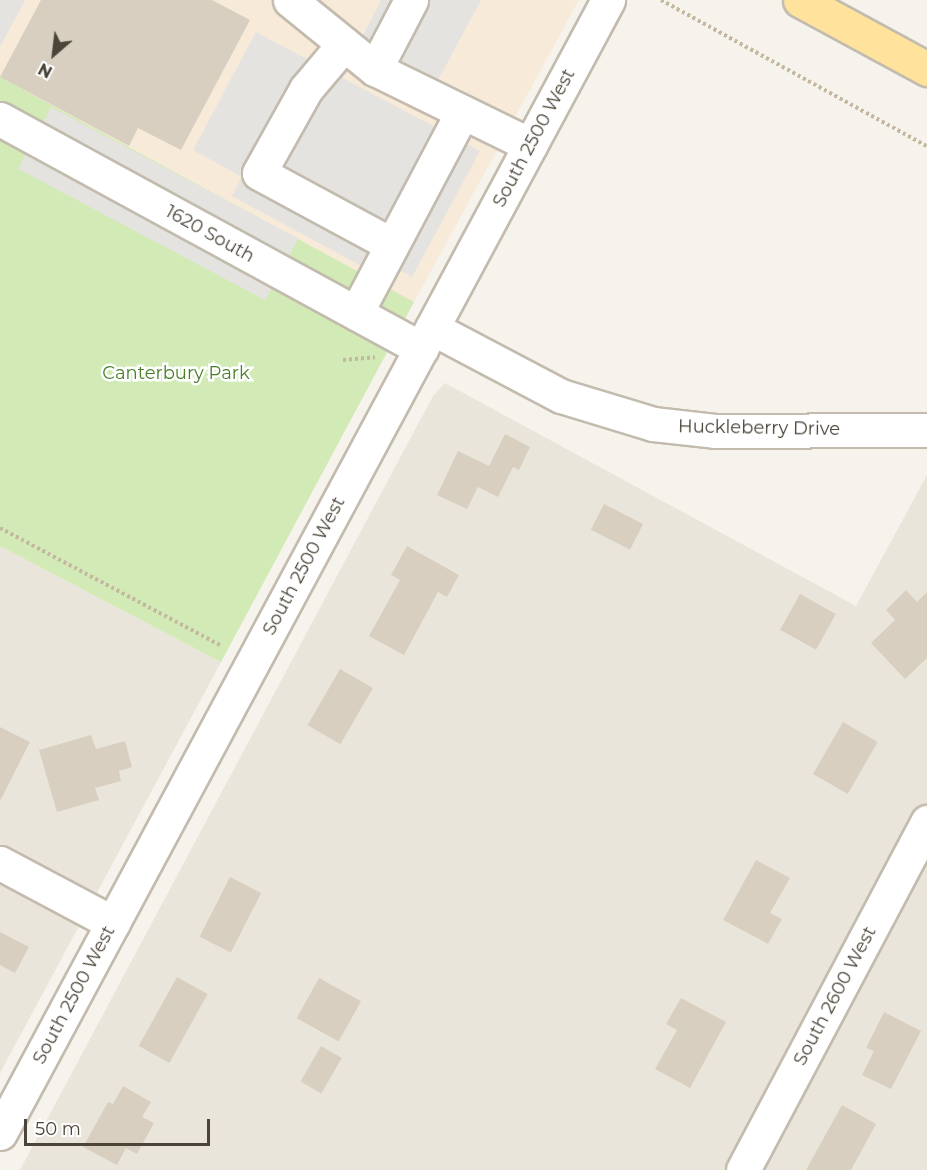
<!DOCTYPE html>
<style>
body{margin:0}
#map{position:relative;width:927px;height:1170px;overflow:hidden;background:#f6f3ec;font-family:Montserrat,sans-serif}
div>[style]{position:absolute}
.residential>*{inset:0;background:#eae5da}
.commercial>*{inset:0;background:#f7ead8}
.green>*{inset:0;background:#d2eab5}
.parking>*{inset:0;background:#e5e3e0;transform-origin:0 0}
.building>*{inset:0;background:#d8cfc1;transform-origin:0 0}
.path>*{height:4px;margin-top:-2px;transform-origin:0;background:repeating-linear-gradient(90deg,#c4b79f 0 3px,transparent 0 6px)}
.roads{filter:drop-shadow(2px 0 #c2bbae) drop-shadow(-2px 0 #c2bbae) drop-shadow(0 2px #c2bbae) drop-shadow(0 -2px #c2bbae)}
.minor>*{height:33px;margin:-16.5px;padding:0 16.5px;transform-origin:16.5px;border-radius:16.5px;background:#fff}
.major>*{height:33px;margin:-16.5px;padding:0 16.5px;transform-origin:16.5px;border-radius:16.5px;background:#ffe39c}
span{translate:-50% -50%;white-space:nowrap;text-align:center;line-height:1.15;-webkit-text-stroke:5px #fff;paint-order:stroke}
.street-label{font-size:18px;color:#4b4439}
.park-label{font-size:18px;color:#4a7f2a}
.north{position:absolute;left:24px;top:24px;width:60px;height:60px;-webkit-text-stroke:4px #fff;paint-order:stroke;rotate:208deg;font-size:16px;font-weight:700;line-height:24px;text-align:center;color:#4b4439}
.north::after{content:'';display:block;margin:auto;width:21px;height:27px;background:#4b4439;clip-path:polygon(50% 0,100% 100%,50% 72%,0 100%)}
.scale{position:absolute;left:24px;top:1119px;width:186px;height:27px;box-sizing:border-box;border:3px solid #4b4439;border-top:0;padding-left:8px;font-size:18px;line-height:21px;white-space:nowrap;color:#4b4439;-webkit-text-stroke:4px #fff;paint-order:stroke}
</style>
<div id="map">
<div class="residential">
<i style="clip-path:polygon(445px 383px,856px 606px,927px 475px,927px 1170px,20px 1170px,433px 396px)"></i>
<i style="clip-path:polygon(0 546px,221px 662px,0 1073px)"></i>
</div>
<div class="commercial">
<i style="clip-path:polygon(0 0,579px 0,414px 302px,0 77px)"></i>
</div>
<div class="green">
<i style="clip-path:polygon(0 77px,414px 302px,221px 662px,0 546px)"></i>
</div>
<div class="parking">
<i style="clip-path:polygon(0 0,25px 0,0 47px)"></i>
<i style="clip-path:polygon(381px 0,481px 0,437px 82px,361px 39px)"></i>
<i style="clip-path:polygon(256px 32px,480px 151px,412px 277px,396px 268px,389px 281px,232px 196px,242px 177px,193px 150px)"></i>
<i style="left:51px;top:107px;width:280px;height:70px;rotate:28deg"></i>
</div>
<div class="building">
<i style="clip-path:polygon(41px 0,212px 0,250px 20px,181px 150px,138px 128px,129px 146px,0 77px)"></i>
<i style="clip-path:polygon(505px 434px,530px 447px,519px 470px,513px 467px,498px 497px,478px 487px,467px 509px,437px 495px,458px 451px,489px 466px)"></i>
<i style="left:604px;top:504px;width:44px;height:29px;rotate:27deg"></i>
<i style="clip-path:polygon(407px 546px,459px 575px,447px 597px,438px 592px,404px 655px,369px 636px,400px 580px,391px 575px)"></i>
<i style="clip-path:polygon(906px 590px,917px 602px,927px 592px,927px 658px,905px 679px,871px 643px,895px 620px,886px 610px)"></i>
<i style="left:800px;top:594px;width:41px;height:41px;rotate:29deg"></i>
<i style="left:340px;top:669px;width:38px;height:65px;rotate:30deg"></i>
<i style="left:843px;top:722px;width:40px;height:60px;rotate:30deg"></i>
<i style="clip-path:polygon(0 727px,30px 742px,0 801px)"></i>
<i style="clip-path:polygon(91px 735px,96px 749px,125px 741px,132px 767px,119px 771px,121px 781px,95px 788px,99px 800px,57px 812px,39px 750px)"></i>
<i style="clip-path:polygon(756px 860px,790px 878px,770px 913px,782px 919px,768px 944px,723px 920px)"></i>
<i style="left:230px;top:877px;width:35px;height:67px;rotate:27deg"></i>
<i style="clip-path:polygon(0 932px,29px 947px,15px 973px,0 965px)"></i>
<i style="left:177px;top:977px;width:35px;height:79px;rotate:29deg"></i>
<i style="left:319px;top:978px;width:48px;height:46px;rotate:29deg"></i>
<i style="clip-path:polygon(681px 998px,726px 1022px,690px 1088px,655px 1069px,677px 1030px,666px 1024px)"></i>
<i style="clip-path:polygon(884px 1012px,921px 1031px,891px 1089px,862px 1075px,874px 1051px,866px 1048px)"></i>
<i style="left:321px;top:1046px;width:24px;height:41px;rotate:30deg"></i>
<i style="clip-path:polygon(123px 1086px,151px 1102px,142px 1117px,154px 1123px,137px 1154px,126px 1148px,117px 1165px,83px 1147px,108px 1102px,113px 1104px)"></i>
<i style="clip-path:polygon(842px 1105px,876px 1124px,851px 1170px,806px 1170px)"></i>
</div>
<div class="path">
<i style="left:661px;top:0;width:303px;rotate:28.8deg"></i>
<i style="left:343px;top:360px;width:32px;rotate:-5deg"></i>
<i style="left:0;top:528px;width:249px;rotate:28deg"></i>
</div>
<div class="roads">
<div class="minor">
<i style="left:290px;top:0;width:109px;rotate:39.1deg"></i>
<i style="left:375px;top:69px;width:173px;rotate:26.1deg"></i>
<i style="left:344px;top:44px;width:59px;rotate:130.2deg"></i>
<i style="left:306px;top:89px;width:96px;rotate:119.2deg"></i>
<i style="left:259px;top:173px;width:151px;rotate:28.4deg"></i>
<i style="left:375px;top:69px;width:78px;rotate:-62.4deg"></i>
<i style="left:0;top:119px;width:480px;rotate:28.6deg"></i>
<i style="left:356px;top:313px;width:226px;rotate:-62.1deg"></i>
<i style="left:432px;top:328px;width:146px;rotate:27.8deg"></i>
<i style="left:561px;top:396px;width:96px;rotate:16.9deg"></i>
<i style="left:653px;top:424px;width:62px;rotate:6.4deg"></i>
<i style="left:715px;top:431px;width:212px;rotate:-0.3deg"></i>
<i style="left:0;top:863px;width:128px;rotate:28deg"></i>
<i style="left:0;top:1133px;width:1286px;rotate:-61.78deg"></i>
<i style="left:743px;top:1170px;width:394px;rotate:-62.1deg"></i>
</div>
<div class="major">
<i style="left:800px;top:0;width:145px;rotate:28.5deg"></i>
</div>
</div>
<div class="street-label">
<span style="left:534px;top:138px;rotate:-62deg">South 2500 West</span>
<span style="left:210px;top:234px;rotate:29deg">1620 South</span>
<span style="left:759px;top:428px;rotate:1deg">Huckleberry Drive</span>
<span style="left:304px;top:566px;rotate:-62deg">South 2500 West</span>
<span style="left:74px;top:995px;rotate:-62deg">South 2500 West</span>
<span style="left:835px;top:996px;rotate:-62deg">South 2600 West</span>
</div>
<div class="park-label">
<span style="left:176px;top:373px">Canterbury Park</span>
</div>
<div class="north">N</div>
<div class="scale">50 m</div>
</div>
